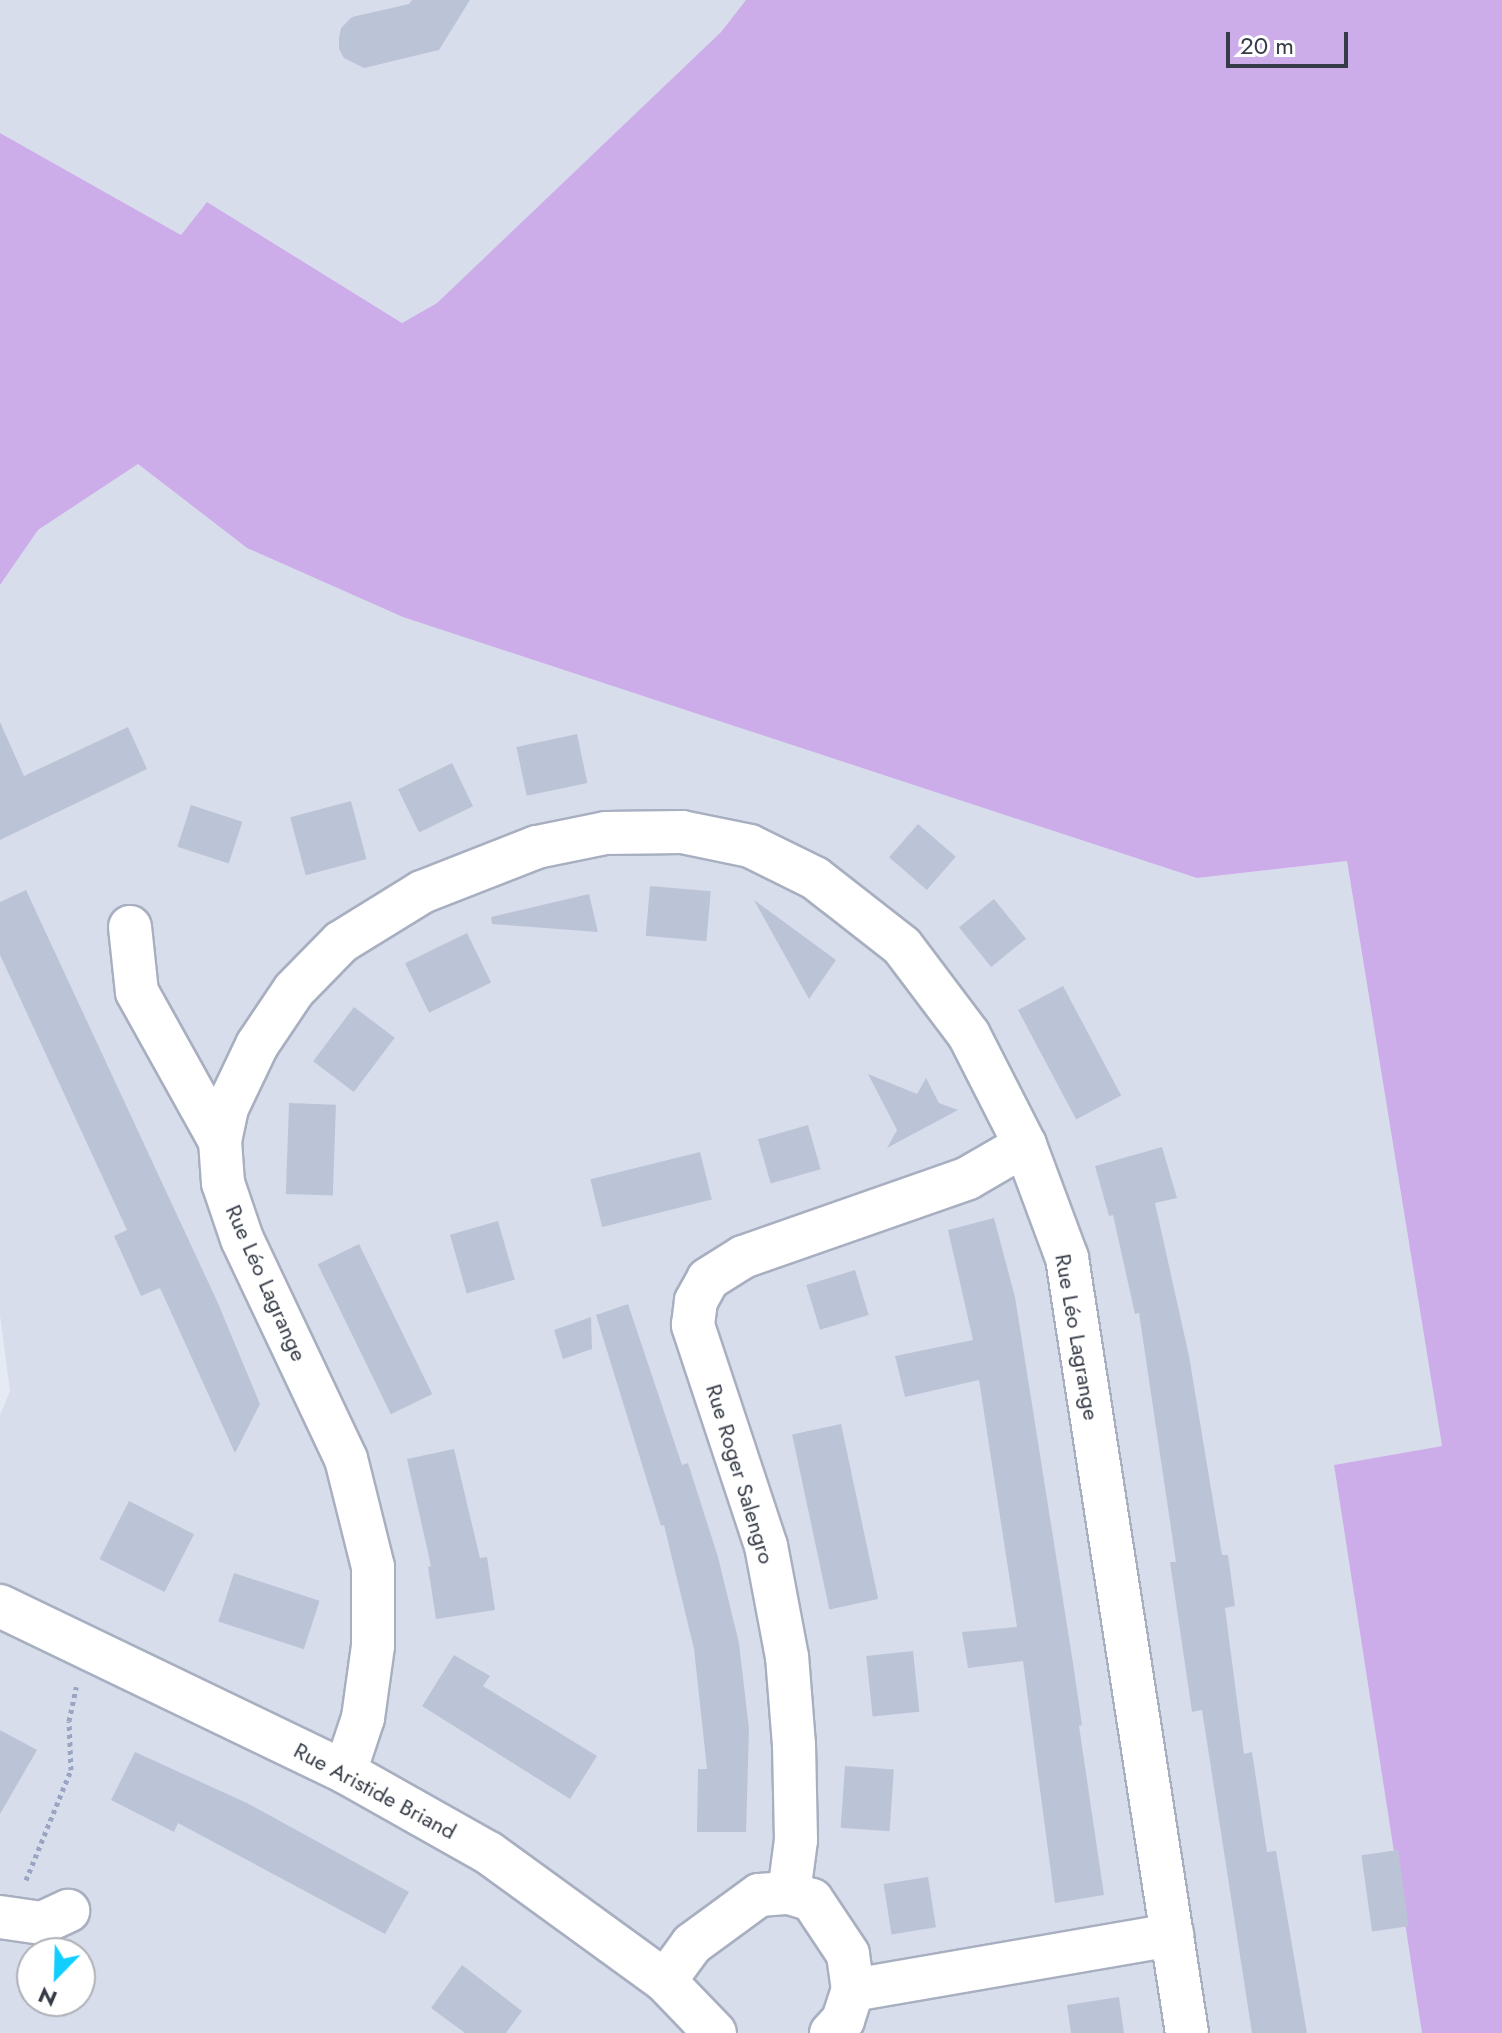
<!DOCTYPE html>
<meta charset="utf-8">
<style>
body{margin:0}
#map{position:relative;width:1502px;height:2033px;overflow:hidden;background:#e6eaf4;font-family:Jost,sans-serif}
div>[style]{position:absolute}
.residential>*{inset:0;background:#d8ddec}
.green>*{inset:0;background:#ccadea}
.building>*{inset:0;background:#bbc4d6;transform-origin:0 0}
.path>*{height:5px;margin-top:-2.5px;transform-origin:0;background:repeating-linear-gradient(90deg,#99a5c2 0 4px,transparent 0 8px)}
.roads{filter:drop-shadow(2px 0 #a8afc0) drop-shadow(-2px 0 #a8afc0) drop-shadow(0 2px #a8afc0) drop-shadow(0 -2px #a8afc0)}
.street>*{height:42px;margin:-21px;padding:0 21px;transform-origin:21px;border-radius:21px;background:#fff}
span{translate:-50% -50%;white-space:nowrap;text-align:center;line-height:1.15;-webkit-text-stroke:7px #fff;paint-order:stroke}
.street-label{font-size:22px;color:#353b47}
.north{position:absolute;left:16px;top:1937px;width:80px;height:80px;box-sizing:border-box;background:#fff;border:2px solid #aeb1b5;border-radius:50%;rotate:203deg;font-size:22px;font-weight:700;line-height:32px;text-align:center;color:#353b47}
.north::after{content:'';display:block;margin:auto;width:28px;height:36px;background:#12ceff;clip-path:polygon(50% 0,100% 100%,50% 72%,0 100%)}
.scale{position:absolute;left:1226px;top:32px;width:122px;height:36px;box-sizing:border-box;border:4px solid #353b47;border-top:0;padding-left:10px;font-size:24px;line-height:28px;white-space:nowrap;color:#353b47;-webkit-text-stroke:6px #fff;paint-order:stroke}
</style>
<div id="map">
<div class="residential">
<i style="clip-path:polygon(0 0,746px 0,721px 32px,437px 303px,402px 323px,207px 202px,181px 235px,0 133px)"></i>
<i style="clip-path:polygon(evenodd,138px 464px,247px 548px,1197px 878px,1347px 861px,1442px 1446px,1334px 1465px,1422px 2033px,0 2033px,0 1415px,10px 1391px,0 1315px,0 585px,38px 530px,138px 464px,32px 1953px,80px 1953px,80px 2001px,32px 2001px,32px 1953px)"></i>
</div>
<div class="green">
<i style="clip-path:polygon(746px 0,1502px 0,1502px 2033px,1422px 2033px,1334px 1465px,1442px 1446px,1347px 861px,1197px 878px,403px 617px,247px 548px,138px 464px,38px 530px,0 585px,0 133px,181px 235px,207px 202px,402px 323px,437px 303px,721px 32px)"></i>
</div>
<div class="building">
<i style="clip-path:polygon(412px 0,470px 0,439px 50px,364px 68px,344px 58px,339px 49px,339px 38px,341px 28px,352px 17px,409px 4px)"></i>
<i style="clip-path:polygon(0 722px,24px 776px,128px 727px,147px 769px,0 840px)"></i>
<i style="left:577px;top:734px;width:50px;height:62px;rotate:78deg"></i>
<i style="left:452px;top:763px;width:48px;height:60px;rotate:64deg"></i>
<i style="left:351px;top:801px;width:60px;height:63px;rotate:75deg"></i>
<i style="left:191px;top:805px;width:54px;height:44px;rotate:18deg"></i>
<i style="left:918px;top:824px;width:50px;height:44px;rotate:41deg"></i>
<i style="left:650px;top:886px;width:61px;height:50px;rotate:5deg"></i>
<i style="clip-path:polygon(26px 890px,217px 1301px,260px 1404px,235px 1453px,160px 1288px,141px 1296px,114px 1236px,127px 1230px,0 955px,0 902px)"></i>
<i style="clip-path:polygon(589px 894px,598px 932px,492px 924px,491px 917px)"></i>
<i style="left:994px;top:899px;width:51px;height:45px;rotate:51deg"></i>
<i style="clip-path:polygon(754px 900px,836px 960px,809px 999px)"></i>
<i style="left:467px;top:933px;width:55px;height:69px;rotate:64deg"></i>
<i style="left:1063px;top:986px;width:124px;height:51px;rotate:62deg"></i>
<i style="left:354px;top:1007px;width:51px;height:68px;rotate:37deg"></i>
<i style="clip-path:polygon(868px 1074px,917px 1094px,926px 1078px,939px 1103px,958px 1110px,887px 1148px,897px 1130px)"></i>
<i style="left:289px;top:1103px;width:47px;height:91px;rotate:2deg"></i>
<i style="left:808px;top:1125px;width:46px;height:52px;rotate:74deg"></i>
<i style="clip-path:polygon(1162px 1147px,1177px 1198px,1155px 1203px,1189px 1356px,1222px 1555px,1228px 1555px,1235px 1606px,1225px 1608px,1244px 1754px,1252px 1752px,1267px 1852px,1276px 1851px,1307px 2033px,1252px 2033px,1202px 1710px,1192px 1712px,1170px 1562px,1176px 1562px,1139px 1313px,1135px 1314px,1113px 1215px,1109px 1216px,1095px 1166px)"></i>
<i style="left:700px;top:1152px;width:49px;height:113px;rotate:76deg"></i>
<i style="clip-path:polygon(994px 1218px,1015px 1297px,1073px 1663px,1082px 1725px,1079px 1726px,1104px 1895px,1055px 1903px,1023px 1661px,968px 1668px,962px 1632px,1017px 1627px,979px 1380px,905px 1397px,895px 1356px,973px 1340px,948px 1230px)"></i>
<i style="left:498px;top:1221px;width:61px;height:50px;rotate:74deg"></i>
<i style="left:359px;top:1244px;width:167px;height:46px;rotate:64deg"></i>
<i style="left:855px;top:1270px;width:47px;height:51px;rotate:73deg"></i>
<i style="clip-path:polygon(628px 1304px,682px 1465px,688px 1463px,718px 1557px,739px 1643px,749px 1729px,746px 1832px,697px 1832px,698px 1769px,707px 1769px,694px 1649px,664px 1525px,661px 1526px,596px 1315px)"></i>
<i style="clip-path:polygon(591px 1317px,592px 1349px,563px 1359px,554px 1330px)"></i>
<i style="left:841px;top:1424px;width:179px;height:50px;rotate:78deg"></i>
<i style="clip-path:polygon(454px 1449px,480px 1558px,487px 1557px,495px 1610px,436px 1619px,428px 1567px,431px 1566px,407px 1459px)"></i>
<i style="left:129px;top:1501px;width:73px;height:65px;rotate:27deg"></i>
<i style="left:234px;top:1573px;width:90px;height:51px;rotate:18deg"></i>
<i style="left:913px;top:1651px;width:61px;height:47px;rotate:84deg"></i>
<i style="clip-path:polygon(454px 1655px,490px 1676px,483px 1686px,597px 1756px,570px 1799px,422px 1706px)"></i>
<i style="clip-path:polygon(0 1730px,37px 1750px,0 1814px)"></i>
<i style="clip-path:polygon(135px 1752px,247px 1803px,409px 1892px,385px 1934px,178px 1823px,174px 1832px,111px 1800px)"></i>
<i style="left:845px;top:1766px;width:49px;height:62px;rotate:4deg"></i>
<i style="left:1398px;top:1850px;width:77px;height:37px;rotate:82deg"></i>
<i style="left:928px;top:1877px;width:51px;height:45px;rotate:81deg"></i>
<i style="clip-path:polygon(462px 1965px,522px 2011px,506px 2033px,465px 2033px,431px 2008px)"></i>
<i style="clip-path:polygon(1119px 1997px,1124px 2033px,1071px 2033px,1067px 2005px)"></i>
</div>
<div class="path">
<i style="left:26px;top:1880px;width:119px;rotate:-67.8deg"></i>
<i style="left:71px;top:1770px;width:49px;rotate:-92.3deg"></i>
<i style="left:69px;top:1721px;width:35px;rotate:-78deg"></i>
</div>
<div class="roads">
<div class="street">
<i style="left:130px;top:927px;width:65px;rotate:83.9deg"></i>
<i style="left:137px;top:992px;width:171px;rotate:60.9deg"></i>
<i style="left:0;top:1606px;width:383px;rotate:25.7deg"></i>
<i style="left:345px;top:1772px;width:165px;rotate:29.4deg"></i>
<i style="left:489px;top:1853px;width:218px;rotate:36deg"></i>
<i style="left:665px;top:1981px;width:72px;rotate:46.1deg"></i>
<i style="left:345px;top:1772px;width:57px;rotate:-71.6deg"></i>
<i style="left:363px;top:1718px;width:73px;rotate:-82.1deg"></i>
<i style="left:373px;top:1646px;width:79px;rotate:-90deg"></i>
<i style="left:373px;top:1567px;width:111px;rotate:-104deg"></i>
<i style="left:346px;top:1459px;width:243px;rotate:-115.3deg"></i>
<i style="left:242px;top:1239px;width:59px;rotate:-108.7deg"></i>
<i style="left:223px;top:1183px;width:42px;rotate:-94.1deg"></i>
<i style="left:220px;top:1141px;width:34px;rotate:-78deg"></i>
<i style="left:227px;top:1108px;width:70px;rotate:-64.5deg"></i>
<i style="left:257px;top:1045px;width:66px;rotate:-56.1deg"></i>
<i style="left:294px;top:990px;width:67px;rotate:-45.6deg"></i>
<i style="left:341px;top:942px;width:95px;rotate:-31.7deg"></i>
<i style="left:422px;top:892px;width:123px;rotate:-21.4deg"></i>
<i style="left:537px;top:847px;width:70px;rotate:-11.5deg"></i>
<i style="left:606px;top:833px;width:76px;rotate:-0.8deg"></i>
<i style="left:682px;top:832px;width:69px;rotate:11.6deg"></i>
<i style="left:750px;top:846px;width:72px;rotate:26.2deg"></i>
<i style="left:815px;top:878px;width:110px;rotate:38deg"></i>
<i style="left:902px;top:946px;width:111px;rotate:53deg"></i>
<i style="left:969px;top:1035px;width:123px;rotate:63deg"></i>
<i style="left:1025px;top:1145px;width:121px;rotate:69.6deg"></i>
<i style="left:1067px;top:1258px;width:784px;rotate:81.2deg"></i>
<i style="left:0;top:1917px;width:42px;rotate:8.1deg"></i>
<i style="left:42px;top:1923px;width:29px;rotate:-25deg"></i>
<i style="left:665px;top:1981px;width:46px;rotate:-53.9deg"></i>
<i style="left:692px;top:1944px;width:83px;rotate:-36.2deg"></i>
<i style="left:759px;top:1895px;width:30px;rotate:-4deg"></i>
<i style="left:853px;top:1990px;width:324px;rotate:-9.8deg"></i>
<i style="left:831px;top:2033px;width:18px;rotate:-47deg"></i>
<i style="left:843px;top:2020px;width:32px;rotate:-72deg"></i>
<i style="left:853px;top:1990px;width:36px;rotate:-98deg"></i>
<i style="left:848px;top:1954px;width:65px;rotate:-123.7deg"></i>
<i style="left:812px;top:1900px;width:24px;rotate:-163deg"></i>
<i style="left:789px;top:1893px;width:53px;rotate:-82.5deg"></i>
<i style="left:796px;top:1840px;width:95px;rotate:-91.2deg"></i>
<i style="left:794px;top:1745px;width:88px;rotate:-94.5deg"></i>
<i style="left:787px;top:1657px;width:113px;rotate:-100.7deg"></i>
<i style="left:766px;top:1546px;width:233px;rotate:-108.3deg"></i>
<i style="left:693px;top:1325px;width:24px;rotate:-83deg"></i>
<i style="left:696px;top:1301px;width:25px;rotate:-61deg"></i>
<i style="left:708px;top:1279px;width:41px;rotate:-32.2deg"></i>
<i style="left:743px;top:1257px;width:238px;rotate:-19.3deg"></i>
<i style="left:968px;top:1178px;width:66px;rotate:-30.1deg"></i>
</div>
</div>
<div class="street-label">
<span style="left:266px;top:1283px;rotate:66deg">Rue Léo Lagrange</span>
<span style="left:1077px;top:1337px;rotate:80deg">Rue Léo Lagrange</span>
<span style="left:740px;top:1474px;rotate:73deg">Rue Roger Salengro</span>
<span style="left:375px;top:1791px;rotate:28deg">Rue Aristide Briand</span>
</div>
<div class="north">N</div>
<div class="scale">20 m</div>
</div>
